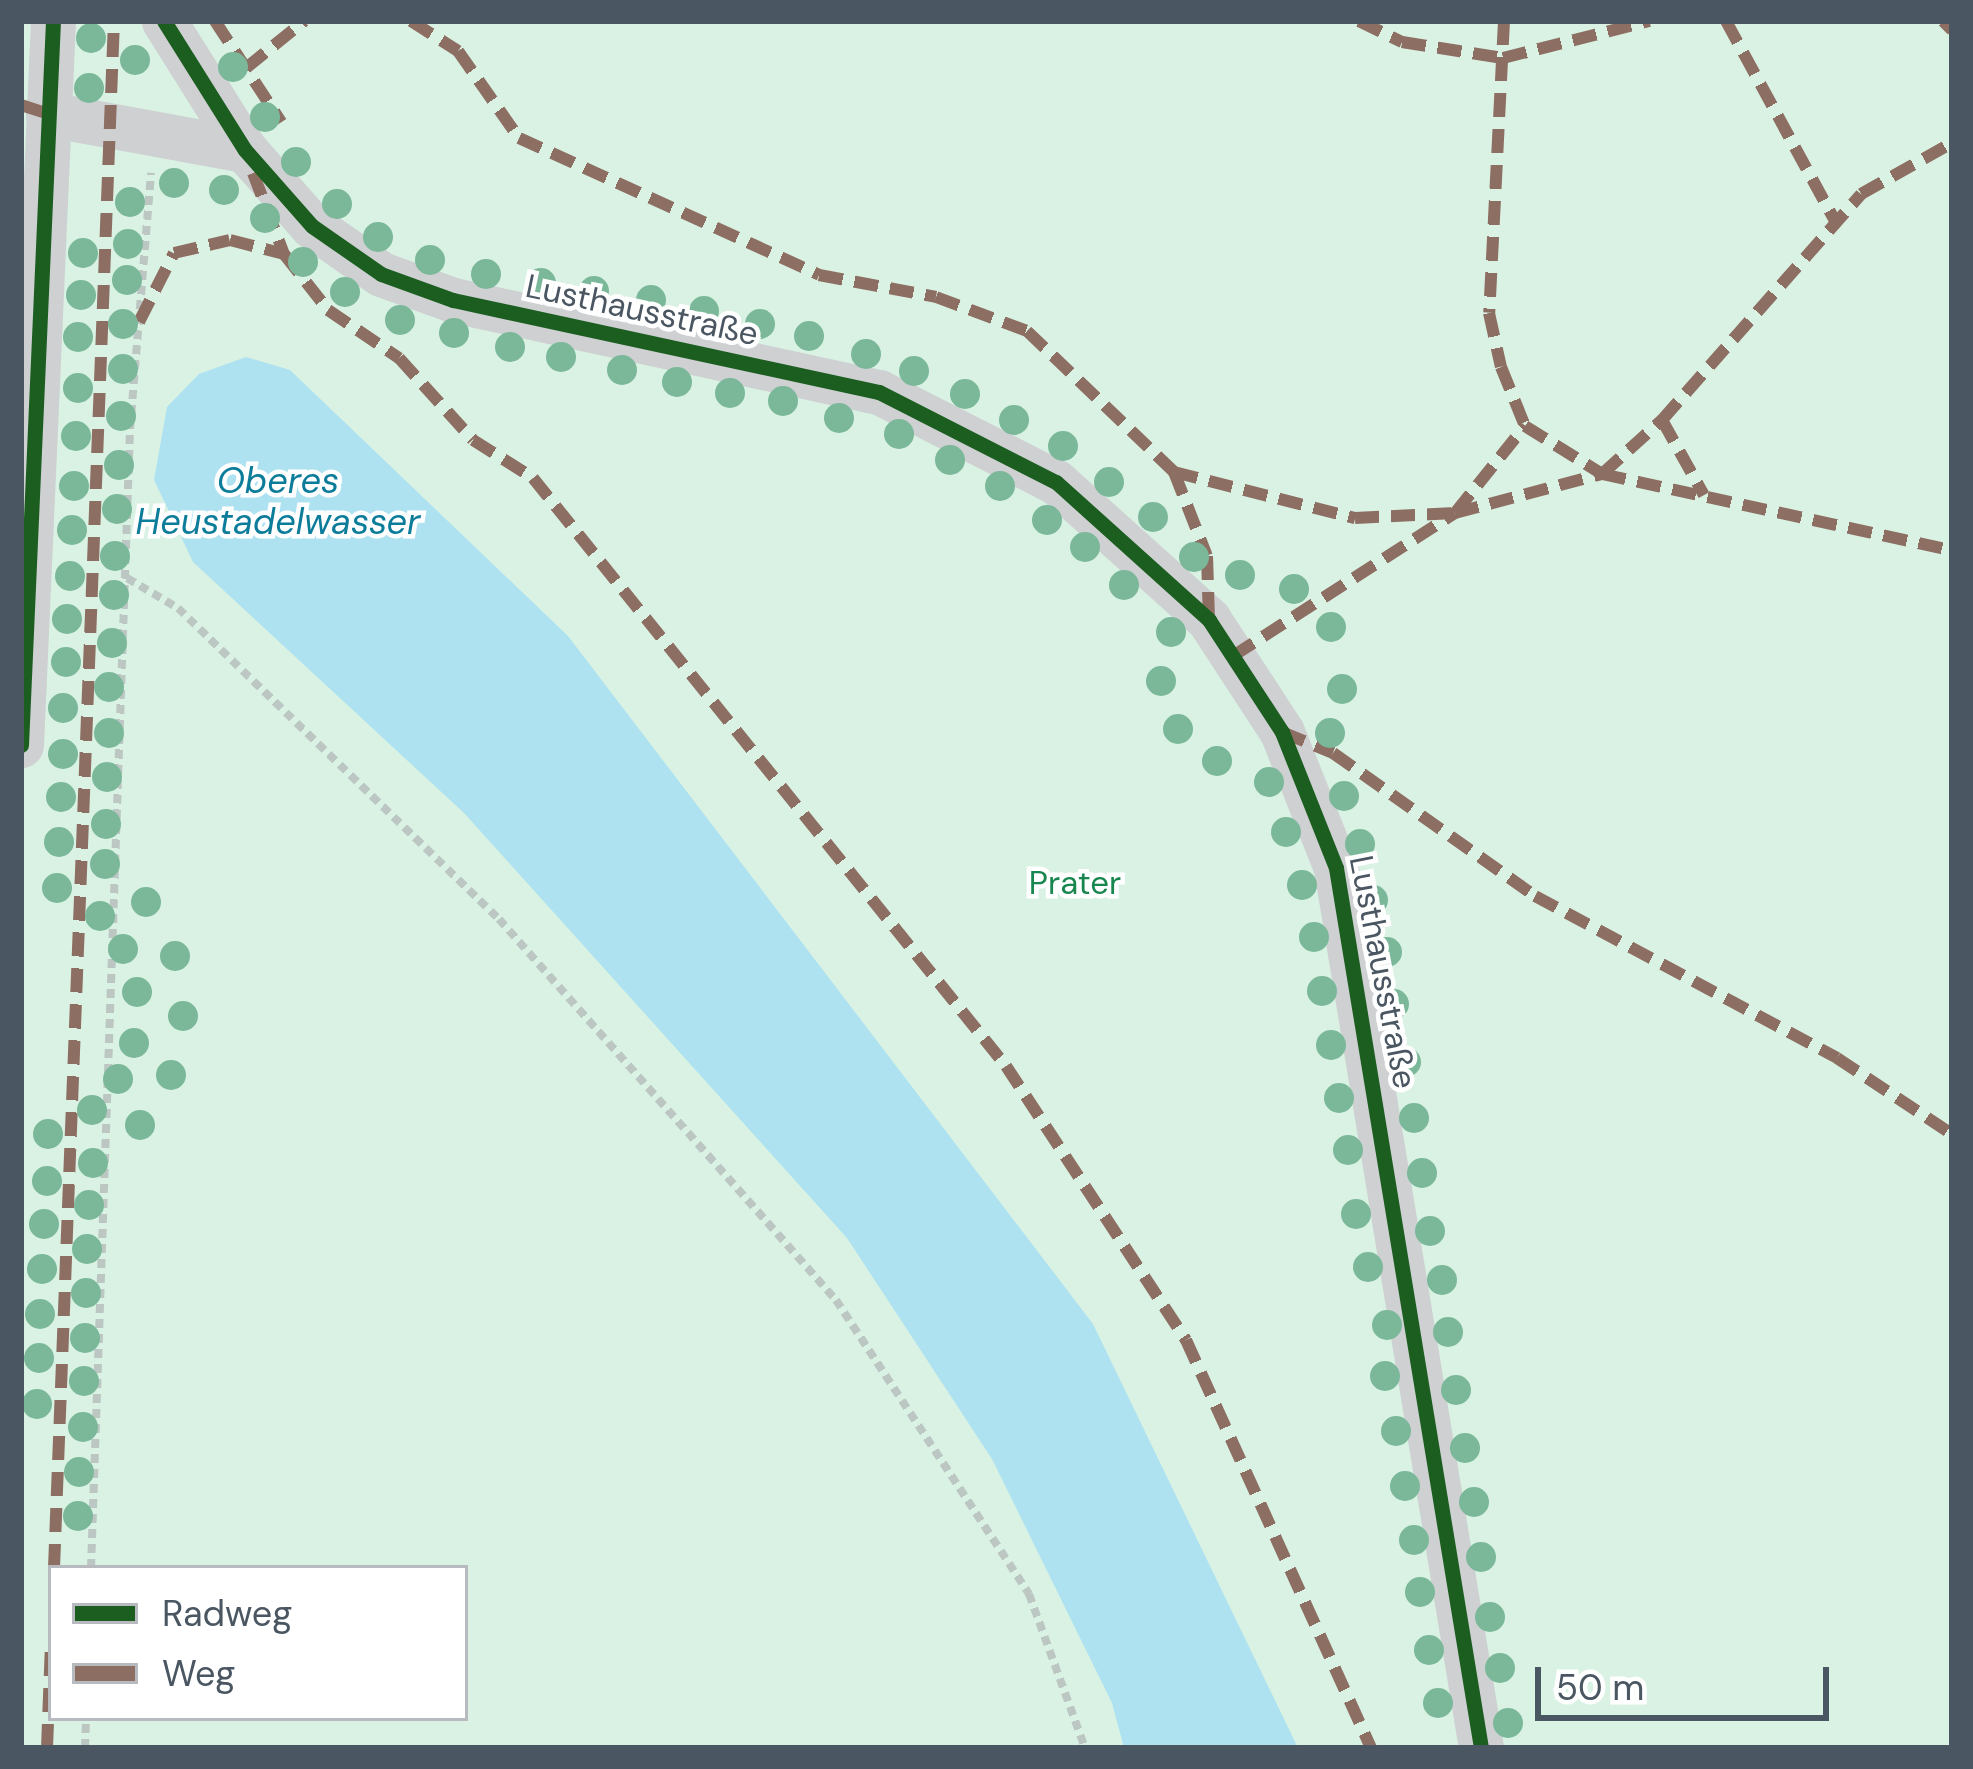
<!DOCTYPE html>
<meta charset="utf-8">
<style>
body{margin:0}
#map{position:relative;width:1973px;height:1769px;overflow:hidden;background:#f4f4f4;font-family:"DM Sans",sans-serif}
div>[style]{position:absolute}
.green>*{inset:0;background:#d9f2e3}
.water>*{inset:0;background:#aee2f0}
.path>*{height:8px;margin-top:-4px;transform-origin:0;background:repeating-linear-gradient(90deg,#bcc7c4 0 9px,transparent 0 15px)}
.minor>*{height:45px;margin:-22.5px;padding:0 22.5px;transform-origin:22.5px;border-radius:22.5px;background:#ced0d2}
.quiet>*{height:12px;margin-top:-6px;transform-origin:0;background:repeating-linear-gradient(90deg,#8d6e63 0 24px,transparent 0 36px)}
.cycleway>*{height:15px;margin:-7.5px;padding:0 7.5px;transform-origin:7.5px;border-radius:7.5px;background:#1b5e20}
.trees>*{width:30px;height:30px;margin:-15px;border-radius:50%;background:#7ab899}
span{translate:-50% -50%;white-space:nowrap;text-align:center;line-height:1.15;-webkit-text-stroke:9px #fff;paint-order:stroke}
.street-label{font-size:33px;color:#4a5661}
.park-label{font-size:33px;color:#17864f}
.water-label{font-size:36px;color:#0c7c9b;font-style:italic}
.frame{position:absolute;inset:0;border:24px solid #4a5661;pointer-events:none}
.legend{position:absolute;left:48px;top:1565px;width:420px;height:156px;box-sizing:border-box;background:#fff;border:3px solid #b7bbc0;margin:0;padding:15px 21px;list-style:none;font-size:36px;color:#4a5661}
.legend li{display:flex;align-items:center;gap:24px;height:60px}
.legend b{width:60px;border:3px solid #b7bbc0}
.scale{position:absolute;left:1535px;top:1667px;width:294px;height:54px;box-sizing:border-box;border:6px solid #4a5661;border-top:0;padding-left:15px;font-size:36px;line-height:42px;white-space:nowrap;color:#4a5661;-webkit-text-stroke:9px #fff;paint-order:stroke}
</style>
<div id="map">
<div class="green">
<i style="clip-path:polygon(evenodd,21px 21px,1952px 21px,1952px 1748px,21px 1748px,21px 21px,51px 1568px,465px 1568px,465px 1718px,51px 1718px,51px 1568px)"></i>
</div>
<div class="water">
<i style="clip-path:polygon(246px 357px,290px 370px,568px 636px,1093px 1324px,1298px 1748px,1124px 1748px,1112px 1703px,992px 1459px,847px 1238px,464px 813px,193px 562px,154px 480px,167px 407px,199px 374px)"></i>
</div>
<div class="path">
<i style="left:127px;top:578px;width:59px;rotate:30.5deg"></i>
<i style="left:178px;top:608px;width:447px;rotate:44.1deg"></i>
<i style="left:499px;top:919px;width:509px;rotate:48.51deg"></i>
<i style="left:836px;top:1300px;width:352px;rotate:56.7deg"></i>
<i style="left:1029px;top:1594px;width:164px;rotate:70deg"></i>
<i style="left:91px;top:1568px;width:1140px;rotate:-88.04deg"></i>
<i style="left:130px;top:429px;width:257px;rotate:-85.3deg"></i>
<i style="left:85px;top:1748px;width:30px;rotate:-88deg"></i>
</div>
<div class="minor">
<i style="left:164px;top:21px;width:152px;rotate:57.9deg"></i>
<i style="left:245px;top:150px;width:101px;rotate:48.6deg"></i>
<i style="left:312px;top:226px;width:84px;rotate:34.8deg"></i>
<i style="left:381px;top:274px;width:77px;rotate:19.9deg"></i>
<i style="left:453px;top:300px;width:436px;rotate:12.2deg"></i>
<i style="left:879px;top:392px;width:199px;rotate:27deg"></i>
<i style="left:1056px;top:482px;width:206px;rotate:42deg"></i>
<i style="left:1209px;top:620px;width:134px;rotate:56.9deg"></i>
<i style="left:1282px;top:732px;width:146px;rotate:68.3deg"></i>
<i style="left:1336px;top:868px;width:892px;rotate:80.64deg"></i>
<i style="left:48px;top:114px;width:200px;rotate:10.4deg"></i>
<i style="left:21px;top:745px;width:725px;rotate:-87.47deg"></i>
</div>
<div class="quiet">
<i style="left:215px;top:21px;width:121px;rotate:56.8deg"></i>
<i style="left:411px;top:21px;width:56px;rotate:32.6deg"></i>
<i style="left:458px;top:51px;width:106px;rotate:55deg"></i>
<i style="left:519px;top:138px;width:330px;rotate:24.5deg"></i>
<i style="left:819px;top:275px;width:119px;rotate:10.6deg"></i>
<i style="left:936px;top:297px;width:97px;rotate:20.5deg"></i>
<i style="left:1027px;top:331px;width:204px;rotate:43.8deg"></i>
<i style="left:1174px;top:472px;width:187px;rotate:14.3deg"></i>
<i style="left:1355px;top:518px;width:100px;rotate:-2.9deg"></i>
<i style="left:1455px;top:513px;width:112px;rotate:-51.2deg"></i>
<i style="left:1359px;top:21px;width:48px;rotate:26deg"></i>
<i style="left:1402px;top:42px;width:102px;rotate:9deg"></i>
<i style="left:1503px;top:58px;width:151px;rotate:-14.2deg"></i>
<i style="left:1504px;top:21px;width:292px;rotate:92.9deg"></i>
<i style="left:1489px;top:313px;width:55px;rotate:77.5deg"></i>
<i style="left:1501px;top:367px;width:64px;rotate:67.9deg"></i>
<i style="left:1525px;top:426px;width:91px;rotate:31.9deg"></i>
<i style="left:1602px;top:474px;width:81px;rotate:-42deg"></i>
<i style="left:1662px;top:420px;width:301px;rotate:-48.6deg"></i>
<i style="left:1861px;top:194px;width:104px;rotate:-29.3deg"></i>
<i style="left:1726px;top:21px;width:228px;rotate:61.4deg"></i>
<i style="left:1943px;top:21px;width:13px;rotate:45deg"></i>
<i style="left:246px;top:68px;width:75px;rotate:-39deg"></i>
<i style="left:21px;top:105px;width:28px;rotate:18deg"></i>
<i style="left:253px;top:173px;width:87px;rotate:69.1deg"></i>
<i style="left:284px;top:254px;width:71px;rotate:51.8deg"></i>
<i style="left:328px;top:310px;width:86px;rotate:34.1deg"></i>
<i style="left:399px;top:358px;width:110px;rotate:47.9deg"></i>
<i style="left:473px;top:440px;width:71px;rotate:32.3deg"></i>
<i style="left:533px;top:478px;width:755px;rotate:51.19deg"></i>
<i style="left:1006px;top:1066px;width:328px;rotate:56.7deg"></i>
<i style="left:1186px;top:1340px;width:448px;rotate:65.6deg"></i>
<i style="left:139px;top:322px;width:77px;rotate:-63.1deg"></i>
<i style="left:174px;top:253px;width:57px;rotate:-13.1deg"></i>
<i style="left:230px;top:240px;width:56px;rotate:14.5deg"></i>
<i style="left:1662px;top:420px;width:86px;rotate:60.8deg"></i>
<i style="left:1174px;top:472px;width:90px;rotate:68.6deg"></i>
<i style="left:1207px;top:556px;width:64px;rotate:88.2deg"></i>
<i style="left:1233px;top:656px;width:264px;rotate:-32.8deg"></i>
<i style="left:1455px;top:513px;width:152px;rotate:-14.9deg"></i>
<i style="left:1602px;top:474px;width:358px;rotate:12.3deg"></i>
<i style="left:1282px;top:732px;width:55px;rotate:22.4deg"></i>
<i style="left:1333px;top:753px;width:247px;rotate:35.3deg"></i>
<i style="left:1535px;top:896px;width:343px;rotate:28.2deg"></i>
<i style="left:1837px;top:1058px;width:138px;rotate:33.5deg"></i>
<i style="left:54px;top:1568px;width:1548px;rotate:-87.78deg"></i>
<i style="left:47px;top:1748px;width:104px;rotate:-87.8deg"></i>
</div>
<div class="cycleway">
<i style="left:164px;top:21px;width:152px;rotate:57.9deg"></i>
<i style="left:245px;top:150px;width:101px;rotate:48.6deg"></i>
<i style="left:312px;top:226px;width:84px;rotate:34.8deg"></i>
<i style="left:381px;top:274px;width:77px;rotate:19.9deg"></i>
<i style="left:453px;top:300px;width:436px;rotate:12.2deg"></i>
<i style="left:879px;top:392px;width:199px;rotate:27deg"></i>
<i style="left:1056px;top:482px;width:206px;rotate:42deg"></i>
<i style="left:1209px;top:620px;width:134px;rotate:56.9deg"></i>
<i style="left:1282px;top:732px;width:146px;rotate:68.3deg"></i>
<i style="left:1336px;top:868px;width:892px;rotate:80.64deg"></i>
<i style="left:21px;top:745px;width:725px;rotate:-87.47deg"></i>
</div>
<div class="trees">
<i style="left:91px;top:38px"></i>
<i style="left:135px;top:60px"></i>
<i style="left:233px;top:67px"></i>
<i style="left:89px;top:88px"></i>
<i style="left:265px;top:117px"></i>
<i style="left:296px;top:162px"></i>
<i style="left:174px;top:183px"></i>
<i style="left:224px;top:190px"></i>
<i style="left:130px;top:202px"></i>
<i style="left:337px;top:204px"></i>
<i style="left:265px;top:218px"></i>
<i style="left:378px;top:237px"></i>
<i style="left:128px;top:244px"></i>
<i style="left:83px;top:253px"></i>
<i style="left:430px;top:260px"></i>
<i style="left:303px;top:262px"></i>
<i style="left:486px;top:274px"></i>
<i style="left:127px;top:280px"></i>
<i style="left:541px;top:283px"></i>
<i style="left:594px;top:291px"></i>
<i style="left:345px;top:292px"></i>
<i style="left:81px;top:295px"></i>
<i style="left:651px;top:300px"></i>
<i style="left:704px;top:311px"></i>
<i style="left:400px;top:320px"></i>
<i style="left:123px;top:324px"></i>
<i style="left:760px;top:324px"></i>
<i style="left:454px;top:333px"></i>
<i style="left:809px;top:336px"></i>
<i style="left:78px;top:337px"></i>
<i style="left:510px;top:347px"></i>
<i style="left:866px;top:354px"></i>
<i style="left:561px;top:357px"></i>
<i style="left:123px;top:369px"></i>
<i style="left:622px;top:370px"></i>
<i style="left:914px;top:371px"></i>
<i style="left:677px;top:382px"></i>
<i style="left:78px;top:388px"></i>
<i style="left:730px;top:393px"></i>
<i style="left:965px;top:394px"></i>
<i style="left:783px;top:401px"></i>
<i style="left:121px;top:416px"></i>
<i style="left:839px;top:418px"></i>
<i style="left:1014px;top:420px"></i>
<i style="left:899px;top:434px"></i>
<i style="left:76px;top:436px"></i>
<i style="left:1063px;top:446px"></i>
<i style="left:950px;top:460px"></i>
<i style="left:119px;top:465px"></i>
<i style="left:1109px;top:482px"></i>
<i style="left:74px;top:486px"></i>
<i style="left:1000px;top:486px"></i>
<i style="left:117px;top:509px"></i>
<i style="left:1153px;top:517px"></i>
<i style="left:1047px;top:520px"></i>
<i style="left:72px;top:530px"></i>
<i style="left:1085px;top:547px"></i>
<i style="left:115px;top:556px"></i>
<i style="left:1194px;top:557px"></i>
<i style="left:1240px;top:575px"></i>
<i style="left:70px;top:576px"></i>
<i style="left:1124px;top:585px"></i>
<i style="left:1294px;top:589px"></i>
<i style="left:114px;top:595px"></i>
<i style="left:67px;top:619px"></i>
<i style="left:1331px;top:627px"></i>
<i style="left:1171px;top:632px"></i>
<i style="left:112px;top:643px"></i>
<i style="left:66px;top:662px"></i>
<i style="left:1161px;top:681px"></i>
<i style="left:109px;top:687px"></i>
<i style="left:1342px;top:689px"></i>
<i style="left:63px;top:708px"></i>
<i style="left:1178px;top:729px"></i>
<i style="left:109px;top:733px"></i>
<i style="left:1330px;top:733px"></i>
<i style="left:63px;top:754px"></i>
<i style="left:1217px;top:761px"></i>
<i style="left:107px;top:777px"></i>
<i style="left:1269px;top:782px"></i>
<i style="left:1344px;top:796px"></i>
<i style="left:61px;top:797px"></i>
<i style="left:106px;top:824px"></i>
<i style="left:1286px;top:832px"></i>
<i style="left:59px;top:842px"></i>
<i style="left:1360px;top:844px"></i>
<i style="left:105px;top:864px"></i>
<i style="left:1302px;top:885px"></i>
<i style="left:57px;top:888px"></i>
<i style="left:1373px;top:900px"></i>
<i style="left:146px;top:902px"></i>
<i style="left:100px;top:916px"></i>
<i style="left:1314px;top:937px"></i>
<i style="left:123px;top:949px"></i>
<i style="left:1387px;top:952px"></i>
<i style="left:175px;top:956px"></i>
<i style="left:1322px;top:991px"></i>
<i style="left:137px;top:992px"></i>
<i style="left:1394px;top:1004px"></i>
<i style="left:183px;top:1016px"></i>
<i style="left:134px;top:1043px"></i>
<i style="left:1331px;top:1045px"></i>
<i style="left:1406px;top:1062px"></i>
<i style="left:171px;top:1075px"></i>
<i style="left:118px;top:1079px"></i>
<i style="left:1339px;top:1098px"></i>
<i style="left:92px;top:1110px"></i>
<i style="left:1414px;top:1118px"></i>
<i style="left:140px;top:1125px"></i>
<i style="left:48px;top:1134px"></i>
<i style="left:1348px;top:1150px"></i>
<i style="left:93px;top:1163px"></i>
<i style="left:1422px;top:1173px"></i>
<i style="left:47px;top:1181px"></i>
<i style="left:89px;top:1205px"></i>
<i style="left:1356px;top:1214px"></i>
<i style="left:44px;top:1224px"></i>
<i style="left:1430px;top:1231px"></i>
<i style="left:87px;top:1249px"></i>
<i style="left:1368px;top:1267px"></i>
<i style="left:42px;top:1269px"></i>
<i style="left:1442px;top:1280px"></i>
<i style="left:86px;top:1293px"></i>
<i style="left:40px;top:1314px"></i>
<i style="left:1387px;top:1325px"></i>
<i style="left:1448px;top:1332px"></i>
<i style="left:85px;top:1338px"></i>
<i style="left:39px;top:1358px"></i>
<i style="left:1385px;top:1376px"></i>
<i style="left:84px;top:1381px"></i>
<i style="left:1456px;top:1390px"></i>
<i style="left:37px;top:1404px"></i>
<i style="left:83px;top:1427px"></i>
<i style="left:1396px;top:1431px"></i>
<i style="left:1465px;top:1448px"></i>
<i style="left:79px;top:1472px"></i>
<i style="left:1405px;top:1486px"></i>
<i style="left:1474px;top:1502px"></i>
<i style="left:78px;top:1516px"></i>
<i style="left:1414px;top:1540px"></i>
<i style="left:1481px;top:1557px"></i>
<i style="left:1420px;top:1592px"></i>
<i style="left:1490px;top:1617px"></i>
<i style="left:1429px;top:1650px"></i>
<i style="left:1500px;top:1668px"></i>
<i style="left:1438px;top:1703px"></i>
<i style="left:1508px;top:1723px"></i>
</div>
<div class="street-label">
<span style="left:642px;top:310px;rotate:12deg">Lusthausstraße</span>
<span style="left:1383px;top:972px;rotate:79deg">Lusthausstraße</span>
</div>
<div class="park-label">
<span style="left:1075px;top:883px">Prater</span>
</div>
<div class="water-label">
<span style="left:278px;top:501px">Oberes<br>Heustadelwasser</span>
</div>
<div class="frame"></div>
<ul class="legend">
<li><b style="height:15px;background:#1b5e20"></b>Radweg</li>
<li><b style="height:15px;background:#8d6e63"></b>Weg</li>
</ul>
<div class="scale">50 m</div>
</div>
